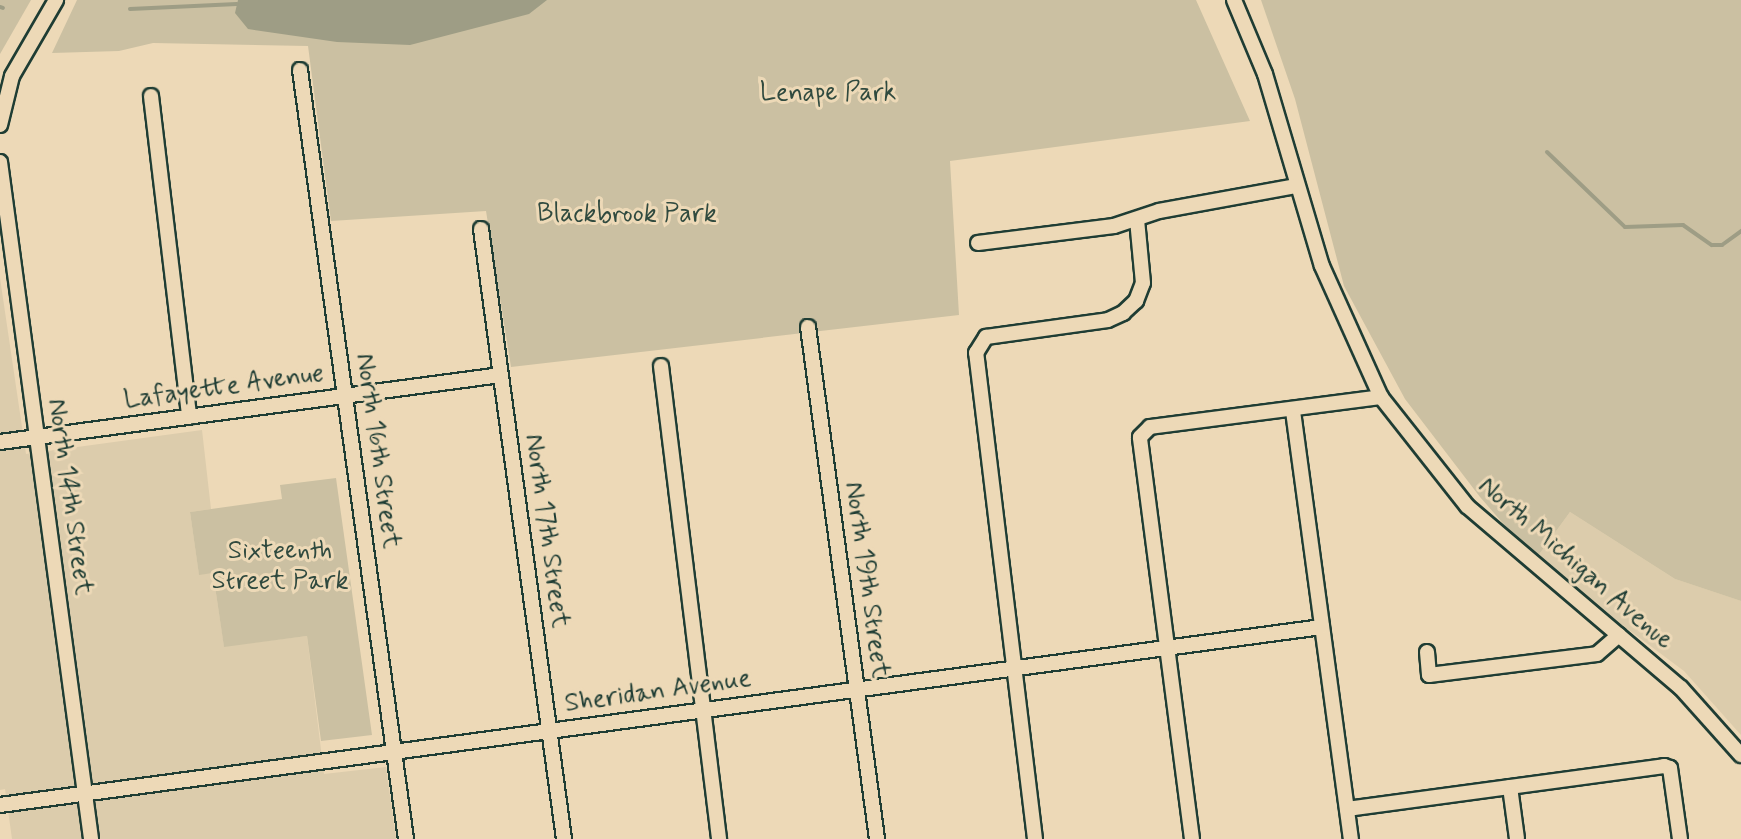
<!DOCTYPE html>
<style>
body{margin:0}
#map{position:relative;width:1741px;height:839px;overflow:hidden;background:#edd9b7;font-family:Mynerve,sans-serif}
div>[style]{position:absolute}
.built>*{inset:0;background:#dcccac}
.green>*{inset:0;background:#cbc0a2}
.water>*{inset:0;background:#9e9d85}
.stream>*{height:4px;margin:-2px;padding:0 2px;transform-origin:2px;border-radius:2px;background:#9e9d85}
.roads{filter:drop-shadow(2px 0 #1f3d34) drop-shadow(-2px 0 #1f3d34) drop-shadow(0 2px #1f3d34) drop-shadow(0 -2px #1f3d34)}
.minor>*{height:14px;margin:-7px;padding:0 7px;transform-origin:7px;border-radius:7px;background:#edd9b7}
span{translate:-50% -50%;white-space:nowrap;text-align:center;line-height:1.15;-webkit-text-stroke:6px #edd9b7;paint-order:stroke}
.park-label{font-size:26px;color:#304a3f}
.street-label{font-size:26px;color:#1f3d34}
</style>
<div id="map">
<div class="built">
<i style="clip-path:polygon(0 278px,26px 454px,202px 430px,211px 509px,190px 512px,199px 574px,213px 573px,224px 646px,307px 636px,324px 774px,386px 767px,396px 839px,12px 839px,5px 789px,0 790px)"></i>
<i style="clip-path:polygon(1570px 512px,1675px 579px,1741px 601px,1741px 735px,1684px 671px,1535px 560px)"></i>
</div>
<div class="green">
<i style="clip-path:polygon(0 0,31px 0,0 54px)"></i>
<i style="clip-path:polygon(77px 0,1196px 0,1250px 121px,950px 161px,959px 315px,511px 367px,486px 211px,331px 221px,308px 46px,153px 43px,119px 51px,52px 53px)"></i>
<i style="clip-path:polygon(1261px 0,1741px 0,1741px 601px,1675px 579px,1570px 512px,1535px 560px,1480px 497px,1405px 399px,1344px 286px,1295px 99px)"></i>
<i style="clip-path:polygon(336px 478px,372px 735px,321px 741px,307px 636px,224px 647px,213px 573px,199px 575px,190px 512px,282px 499px,280px 485px)"></i>
</div>
<div class="water">
<i style="clip-path:polygon(238px 0,547px 0,529px 14px,410px 45px,337px 42px,248px 29px,235px 13px)"></i>
</div>
<div class="stream">
<i style="left:0;top:7px;width:3px;rotate:18deg"></i>
<i style="left:130px;top:9px;width:107px;rotate:-2.7deg"></i>
<i style="left:1547px;top:152px;width:108px;rotate:43.9deg"></i>
<i style="left:1625px;top:227px;width:58px;rotate:-2deg"></i>
<i style="left:1683px;top:225px;width:35px;rotate:35deg"></i>
<i style="left:1712px;top:245px;width:10px"></i>
<i style="left:1722px;top:245px;width:24px;rotate:-36deg"></i>
</div>
<div class="roads">
<div class="minor">
<i style="left:1234px;top:0;width:80px;rotate:67.3deg"></i>
<i style="left:1265px;top:74px;width:200px;rotate:73.5deg"></i>
<i style="left:1322px;top:266px;width:144px;rotate:65.8deg"></i>
<i style="left:1381px;top:397px;width:139px;rotate:51.7deg"></i>
<i style="left:1467px;top:506px;width:281px;rotate:40.4deg"></i>
<i style="left:1681px;top:688px;width:90px;rotate:48.2deg"></i>
<i style="left:300px;top:70px;width:776px;rotate:82.15deg"></i>
<i style="left:151px;top:96px;width:323px;rotate:83.2deg"></i>
<i style="left:0;top:125px;width:50px;rotate:-76.2deg"></i>
<i style="left:12px;top:76px;width:88px;rotate:-59.9deg"></i>
<i style="left:0;top:162px;width:683px;rotate:82.34deg"></i>
<i style="left:481px;top:229px;width:616px;rotate:82.25deg"></i>
<i style="left:978px;top:243px;width:137px;rotate:-7.1deg"></i>
<i style="left:1114px;top:226px;width:47px;rotate:-18.4deg"></i>
<i style="left:1159px;top:211px;width:140px;rotate:-10.3deg"></i>
<i style="left:808px;top:327px;width:517px;rotate:82.32deg"></i>
<i style="left:661px;top:366px;width:477px;rotate:83deg"></i>
<i style="left:1293px;top:411px;width:432px;rotate:82.3deg"></i>
<i style="left:0;top:442px;width:505px;rotate:-7.62deg"></i>
<i style="left:1427px;top:652px;width:23px;rotate:85deg"></i>
<i style="left:1429px;top:675px;width:169px;rotate:-7.1deg"></i>
<i style="left:1597px;top:654px;width:29px;rotate:-41deg"></i>
<i style="left:1510px;top:787px;width:52px;rotate:82.3deg"></i>
<i style="left:0;top:805px;width:1334px;rotate:-7.67deg"></i>
<i style="left:1347px;top:809px;width:320px;rotate:-7.7deg"></i>
<i style="left:1664px;top:766px;width:6px;rotate:18deg"></i>
<i style="left:1670px;top:768px;width:72px;rotate:82deg"></i>
<i style="left:1035px;top:839px;width:490px;rotate:-96.9deg"></i>
<i style="left:976px;top:353px;width:19px;rotate:-58deg"></i>
<i style="left:986px;top:337px;width:123px;rotate:-7.9deg"></i>
<i style="left:1108px;top:320px;width:17px;rotate:-25deg"></i>
<i style="left:1123px;top:313px;width:18px;rotate:-43deg"></i>
<i style="left:1136px;top:301px;width:19px;rotate:-69deg"></i>
<i style="left:1143px;top:283px;width:64px;rotate:-95.4deg"></i>
<i style="left:1192px;top:839px;width:405px;rotate:-97.4deg"></i>
<i style="left:1140px;top:437px;width:14px;rotate:-45deg"></i>
<i style="left:1150px;top:427px;width:233px;rotate:-7.4deg"></i>
</div>
</div>
<div class="park-label">
<span style="left:828px;top:94px">Lenape Park</span>
<span style="left:627px;top:215px">Blackbrook Park</span>
<span style="left:280px;top:567px">Sixteenth<br>Street Park</span>
</div>
<div class="street-label">
<span style="left:224px;top:388px;rotate:-8deg">Lafayette Avenue</span>
<span style="left:377px;top:451px;rotate:82deg">North 16th Street</span>
<span style="left:69px;top:497px;rotate:82deg">North 14th Street</span>
<span style="left:546px;top:531px;rotate:82deg">North 17th Street</span>
<span style="left:1575px;top:564px;rotate:41deg">North Michigan Avenue</span>
<span style="left:866px;top:580px;rotate:82deg">North 19th Street</span>
<span style="left:658px;top:692px;rotate:-8deg">Sheridan Avenue</span>
</div>
</div>
